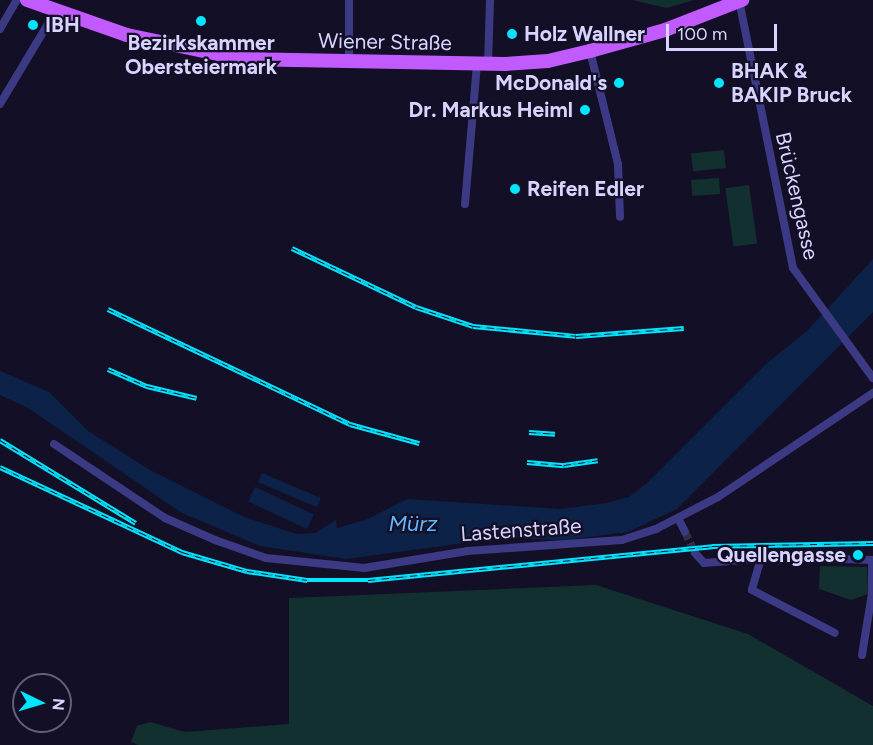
<!DOCTYPE html>
<meta charset="utf-8">
<style>
body{margin:0}
#map{position:relative;width:873px;height:745px;overflow:hidden;background:#130f26;font-family:Figtree,sans-serif}
div>[style]{position:absolute}
.green>*{inset:0;background:#12302f;transform-origin:0 0}
.water>*{inset:0;background:#0c2248;transform-origin:0 0}
.street-tunnel>*{height:8px;margin-top:-4px;transform-origin:0;background:repeating-linear-gradient(90deg,#312d47 0 8px,transparent 0 12px)}
.street>*{height:8px;margin:-4px;padding:0 4px;transform-origin:4px;border-radius:4px;background:#3d3a85}
.primary>*{height:14px;margin:-7px;padding:0 7px;transform-origin:7px;border-radius:7px;background:#c25bff}
.rail>*{height:4.5px;margin-top:-2.25px;transform-origin:0;background:repeating-linear-gradient(90deg,#130f26 0 7px,#00e5ff 0 14px);box-sizing:border-box;border-block:2px solid #00e5ff}
.dots>*{width:16px;height:16px;translate:-50% -50%;box-sizing:border-box;border:3px solid #130f26;border-radius:50%}
span{translate:-50% -50%;white-space:nowrap;text-align:center;line-height:1.15;-webkit-text-stroke:4.5px #130f26;paint-order:stroke}
.poi-label{font-size:21px;color:#d9d4ff;font-weight:700}
.left{translate:0 -50%;text-align:left}
.right{translate:-100% -50%;text-align:right}
.street-label{font-size:21px;color:#d9d4ff}
.water-label{font-size:22px;color:#62b6ff;font-style:italic}
.north{position:absolute;left:12px;top:673px;width:60px;height:60px;box-sizing:border-box;background:#130f26;border:2px solid #625e7d;border-radius:50%;rotate:95deg;font-size:16px;font-weight:700;line-height:24px;text-align:center;color:#d9d4ff}
.north::after{content:'';display:block;margin:auto;width:21px;height:27px;background:#00e5ff;clip-path:polygon(50% 0,100% 100%,50% 72%,0 100%)}
.scale{position:absolute;left:666px;top:24px;width:111px;height:27px;box-sizing:border-box;border:3px solid #d9d4ff;border-top:0;padding-left:8px;font-size:18px;line-height:21px;white-space:nowrap;color:#d9d4ff;-webkit-text-stroke:4px #130f26;paint-order:stroke}
</style>
<div id="map">
<div class="green">
<i style="clip-path:polygon(632px 0,694px 0,667px 8px)"></i>
<i style="left:724px;top:150px;width:18px;height:33px;rotate:84deg"></i>
<i style="left:719px;top:178px;width:16px;height:28px;rotate:86deg"></i>
<i style="left:749px;top:185px;width:59px;height:24px;rotate:82deg"></i>
<i style="clip-path:polygon(820px 566px,867px 567px,868px 594px,851px 600px,819px 589px)"></i>
<i style="clip-path:polygon(596px 585px,748px 634px,873px 706px,873px 745px,138px 745px,131px 742px,137px 726px,150px 722px,185px 732px,289px 724px,289px 598px)"></i>
</div>
<div class="water">
<i style="clip-path:polygon(873px 259px,873px 312px,677px 509px,628px 532px,565px 540px,502px 538px,346px 559px,260px 546px,182px 513px,28px 408px,0 395px,0 371px,49px 392px,88px 431px,150px 470px,244px 517px,297px 534px,315px 533px,336px 520px,337px 528px,368px 519px,407px 499px,561px 509px,606px 503px,629px 497px,647px 483px,767px 363px,807px 331px)"></i>
<i style="left:262px;top:473px;width:64px;height:10px;rotate:23deg"></i>
<i style="left:255px;top:487px;width:65px;height:16px;rotate:25deg"></i>
</div>
<div class="street-tunnel">
<i style="left:685px;top:532px;width:23px;rotate:65deg"></i>
</div>
<div class="street">
<i style="left:739px;top:0;width:273px;rotate:78.6deg"></i>
<i style="left:793px;top:268px;width:136px;rotate:54deg"></i>
<i style="left:0;top:29px;width:34px;rotate:-60deg"></i>
<i style="left:590px;top:51px;width:116px;rotate:76.1deg"></i>
<i style="left:618px;top:164px;width:53px;rotate:87.8deg"></i>
<i style="left:349px;top:63px;width:63px;rotate:-90deg"></i>
<i style="left:488px;top:64px;width:64px;rotate:-88.2deg"></i>
<i style="left:0;top:104px;width:107px;rotate:-59.1deg"></i>
<i style="left:465px;top:204px;width:141px;rotate:-85.1deg"></i>
<i style="left:54px;top:444px;width:133px;rotate:33.7deg"></i>
<i style="left:165px;top:518px;width:55px;rotate:23.7deg"></i>
<i style="left:215px;top:540px;width:54px;rotate:19.4deg"></i>
<i style="left:266px;top:558px;width:99px;rotate:5.8deg"></i>
<i style="left:364px;top:568px;width:105px;rotate:-9.3deg"></i>
<i style="left:468px;top:551px;width:154px;rotate:-4.1deg"></i>
<i style="left:622px;top:540px;width:36px;rotate:-18deg"></i>
<i style="left:656px;top:529px;width:70px;rotate:-27.3deg"></i>
<i style="left:718px;top:497px;width:187px;rotate:-33.9deg"></i>
<i style="left:679px;top:520px;width:13px;rotate:63deg"></i>
<i style="left:695px;top:553px;width:13px;rotate:48deg"></i>
<i style="left:704px;top:563px;width:75px;rotate:-4.6deg"></i>
<i style="left:779px;top:557px;width:94px;rotate:1.8deg"></i>
<i style="left:761px;top:558px;width:33px;rotate:106deg"></i>
<i style="left:752px;top:590px;width:93px;rotate:27.4deg"></i>
<i style="left:862px;top:655px;width:63px;rotate:-80.8deg"></i>
<i style="left:872px;top:593px;width:33px;rotate:-90deg"></i>
</div>
<div class="primary">
<i style="left:27px;top:0;width:106px;rotate:19.3deg"></i>
<i style="left:127px;top:35px;width:117px;rotate:11.8deg"></i>
<i style="left:242px;top:59px;width:263px;rotate:1.1deg"></i>
<i style="left:505px;top:64px;width:43px;rotate:-4deg"></i>
<i style="left:548px;top:61px;width:43px;rotate:-13.4deg"></i>
<i style="left:590px;top:51px;width:78px;rotate:-15.6deg"></i>
<i style="left:665px;top:30px;width:83px;rotate:-21.3deg"></i>
</div>
<div class="rail">
<i style="left:292px;top:248px;width:137px;rotate:25.4deg"></i>
<i style="left:416px;top:307px;width:60px;rotate:18.4deg"></i>
<i style="left:473px;top:326px;width:103px;rotate:5.5deg"></i>
<i style="left:576px;top:336px;width:108px;rotate:-4.2deg"></i>
<i style="left:108px;top:309px;width:268px;rotate:25.4deg"></i>
<i style="left:350px;top:424px;width:72px;rotate:15.4deg"></i>
<i style="left:108px;top:369px;width:43px;rotate:23.6deg"></i>
<i style="left:147px;top:386px;width:51px;rotate:13.5deg"></i>
<i style="left:529px;top:432px;width:26px;rotate:4deg"></i>
<i style="left:0;top:440px;width:159px;rotate:31.4deg"></i>
<i style="left:527px;top:462px;width:37px;rotate:5deg"></i>
<i style="left:564px;top:465px;width:34px;rotate:-8deg"></i>
<i style="left:0;top:467px;width:201px;rotate:25deg"></i>
<i style="left:182px;top:552px;width:68px;rotate:16.3deg"></i>
<i style="left:247px;top:571px;width:61px;rotate:8.5deg"></i>
<i style="left:307px;top:580px;width:61px"></i>
<i style="left:368px;top:580px;width:346px;rotate:-5.6deg"></i>
<i style="left:712px;top:546px;width:161px;rotate:-1.1deg"></i>
</div>
<div class="dots">
<i style="left:201px;top:21px;background:#00e5ff"></i>
<i style="left:33px;top:25px;background:#00e5ff"></i>
<i style="left:512px;top:34px;background:#00e5ff"></i>
<i style="left:619px;top:83px;background:#00e5ff"></i>
<i style="left:719px;top:83px;background:#00e5ff"></i>
<i style="left:585px;top:110px;background:#00e5ff"></i>
<i style="left:515px;top:189px;background:#00e5ff"></i>
<i style="left:858px;top:555px;background:#00e5ff"></i>
</div>
<div class="poi-label">
<span class="left" style="left:45px;top:25px">IBH</span>
<span class="left" style="left:524px;top:34px">Holz Wallner</span>
<span style="left:201px;top:55px">Bezirkskammer<br>Obersteiermark</span>
<span class="left" style="left:731px;top:83px">BHAK &amp;<br>BAKIP Bruck</span>
<span class="right" style="left:607px;top:83px">McDonald's</span>
<span class="right" style="left:573px;top:110px">Dr. Markus Heiml</span>
<span class="left" style="left:527px;top:189px">Reifen Edler</span>
<span class="right" style="left:846px;top:555px">Quellengasse</span>
</div>
<div class="street-label">
<span style="left:385px;top:42px;rotate:1deg">Wiener Straße</span>
<span style="left:797px;top:196px;rotate:77deg">Brückengasse</span>
<span style="left:521px;top:530px;rotate:-4deg">Lastenstraße</span>
</div>
<div class="water-label">
<span style="left:413px;top:524px">Mürz</span>
</div>
<div class="north">N</div>
<div class="scale">100 m</div>
</div>
